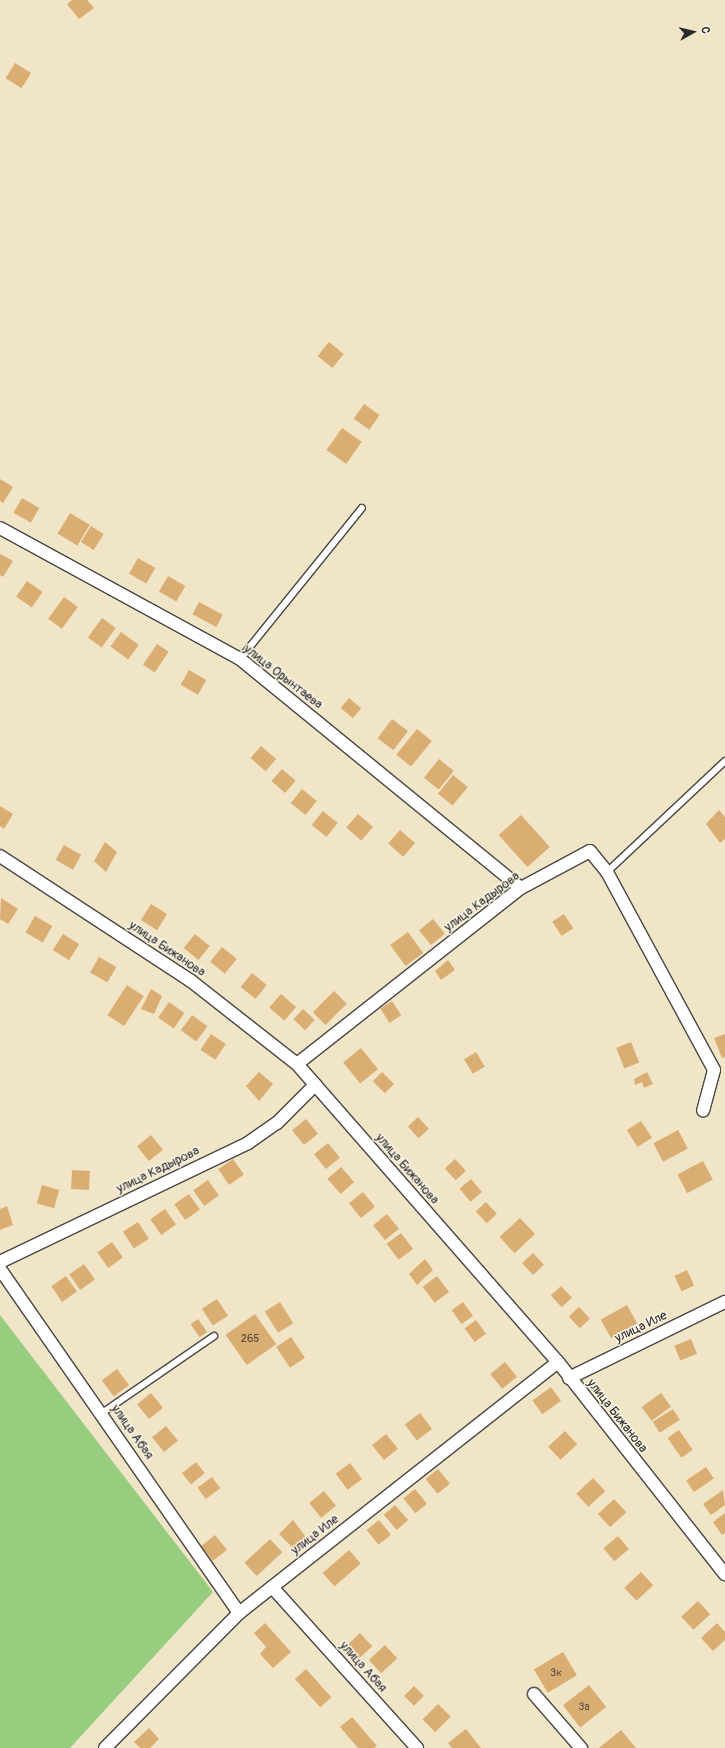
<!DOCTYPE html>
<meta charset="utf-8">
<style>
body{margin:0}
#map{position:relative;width:725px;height:1748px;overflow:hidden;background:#f1e5c8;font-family:Pangolin,sans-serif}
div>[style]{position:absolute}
.green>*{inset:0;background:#96cd7f}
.building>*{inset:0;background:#daae73;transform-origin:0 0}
.roads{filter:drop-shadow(1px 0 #494743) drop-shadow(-1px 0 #494743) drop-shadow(0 1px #494743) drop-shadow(0 -1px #494743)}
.service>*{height:6px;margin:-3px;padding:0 3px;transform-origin:3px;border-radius:3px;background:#fff}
.minor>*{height:12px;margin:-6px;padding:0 6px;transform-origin:6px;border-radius:6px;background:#fff}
span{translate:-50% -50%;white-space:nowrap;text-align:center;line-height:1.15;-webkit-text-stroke:3px #fcf5e5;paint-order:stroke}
.number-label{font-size:11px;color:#574c3d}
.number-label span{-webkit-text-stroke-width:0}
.street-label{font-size:13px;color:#2b2b2b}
.north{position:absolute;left:673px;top:12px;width:40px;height:40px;-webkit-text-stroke:3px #fcf5e5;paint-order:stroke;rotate:82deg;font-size:11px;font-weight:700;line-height:16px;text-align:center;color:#2b2b2b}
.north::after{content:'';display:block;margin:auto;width:14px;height:18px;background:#2b2b2b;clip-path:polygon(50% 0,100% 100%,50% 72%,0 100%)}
</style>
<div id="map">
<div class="green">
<i style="clip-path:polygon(0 1315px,213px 1592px,70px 1748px,0 1748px)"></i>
</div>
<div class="building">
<i style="clip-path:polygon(72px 0,87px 0,94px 8px,79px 19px,67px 4px)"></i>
<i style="left:15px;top:63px;width:19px;height:18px;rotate:32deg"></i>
<i style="left:329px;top:342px;width:19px;height:18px;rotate:39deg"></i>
<i style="left:364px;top:404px;width:19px;height:18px;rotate:35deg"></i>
<i style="left:342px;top:428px;width:24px;height:27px;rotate:35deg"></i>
<i style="clip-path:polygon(0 479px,13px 487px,3px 503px,0 501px)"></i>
<i style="left:22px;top:498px;width:20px;height:17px;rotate:30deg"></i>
<i style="left:70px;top:513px;width:23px;height:24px;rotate:31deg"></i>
<i style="left:91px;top:526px;width:15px;height:19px;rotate:32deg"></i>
<i style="clip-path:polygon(0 554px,13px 561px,3px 577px,0 575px)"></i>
<i style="left:138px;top:558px;width:20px;height:18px;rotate:30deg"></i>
<i style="left:168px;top:576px;width:20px;height:18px;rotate:30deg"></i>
<i style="left:27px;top:581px;width:19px;height:19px;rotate:35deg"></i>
<i style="left:64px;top:597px;width:17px;height:27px;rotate:36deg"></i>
<i style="left:199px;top:602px;width:27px;height:14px;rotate:28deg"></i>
<i style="left:102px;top:618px;width:17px;height:24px;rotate:36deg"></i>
<i style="left:121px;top:632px;width:22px;height:18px;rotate:36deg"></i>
<i style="left:157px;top:644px;width:14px;height:25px;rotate:34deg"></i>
<i style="left:189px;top:670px;width:20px;height:17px;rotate:30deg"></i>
<i style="left:349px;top:698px;width:16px;height:13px;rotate:40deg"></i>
<i style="left:392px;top:719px;width:20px;height:24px;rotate:37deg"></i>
<i style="left:417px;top:729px;width:19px;height:33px;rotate:39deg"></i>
<i style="left:261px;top:746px;width:20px;height:16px;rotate:41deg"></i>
<i style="left:439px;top:759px;width:19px;height:24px;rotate:39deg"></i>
<i style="left:282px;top:769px;width:18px;height:16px;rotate:41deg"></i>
<i style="left:453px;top:775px;width:19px;height:24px;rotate:39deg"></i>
<i style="left:302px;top:789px;width:19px;height:18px;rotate:39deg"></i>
<i style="clip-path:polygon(0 806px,13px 814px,4px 829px,0 826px)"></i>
<i style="clip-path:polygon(719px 810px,725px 817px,725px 839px,720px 843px,706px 824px)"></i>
<i style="left:323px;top:811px;width:19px;height:18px;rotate:39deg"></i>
<i style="left:358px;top:814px;width:20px;height:18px;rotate:41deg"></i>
<i style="left:521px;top:815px;width:43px;height:30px;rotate:48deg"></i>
<i style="left:400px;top:830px;width:20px;height:18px;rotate:41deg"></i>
<i style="clip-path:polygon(105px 842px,117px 852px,106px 872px,94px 861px)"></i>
<i style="left:64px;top:845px;width:20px;height:17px;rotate:30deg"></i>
<i style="clip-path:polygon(1px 898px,18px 909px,8px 924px,0 919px)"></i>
<i style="left:151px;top:904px;width:19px;height:19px;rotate:32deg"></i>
<i style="left:564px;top:914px;width:17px;height:14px;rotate:57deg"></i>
<i style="left:35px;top:916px;width:20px;height:19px;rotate:30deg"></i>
<i style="left:433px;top:919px;width:19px;height:18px;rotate:51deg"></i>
<i style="left:408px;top:932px;width:26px;height:22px;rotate:54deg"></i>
<i style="left:63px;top:934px;width:19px;height:19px;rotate:32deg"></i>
<i style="left:195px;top:934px;width:19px;height:18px;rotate:39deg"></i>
<i style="left:222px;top:947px;width:19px;height:19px;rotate:39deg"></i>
<i style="left:99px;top:957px;width:20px;height:18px;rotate:30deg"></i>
<i style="clip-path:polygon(448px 960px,455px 970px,441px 980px,435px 971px)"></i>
<i style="left:252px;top:973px;width:19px;height:18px;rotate:39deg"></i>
<i style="left:127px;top:985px;width:20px;height:36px;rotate:33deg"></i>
<i style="clip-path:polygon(151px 989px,162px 996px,154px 1014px,141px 1009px)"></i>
<i style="left:334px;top:991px;width:18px;height:30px;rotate:45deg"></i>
<i style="left:281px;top:994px;width:20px;height:18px;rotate:41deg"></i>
<i style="left:392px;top:1001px;width:17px;height:14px;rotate:57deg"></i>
<i style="left:169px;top:1002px;width:19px;height:19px;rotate:35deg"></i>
<i style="left:303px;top:1009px;width:16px;height:14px;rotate:43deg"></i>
<i style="left:192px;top:1015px;width:19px;height:19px;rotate:36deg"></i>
<i style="left:211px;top:1034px;width:18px;height:19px;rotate:34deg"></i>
<i style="clip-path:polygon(725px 1034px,725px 1057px,722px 1058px,714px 1038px)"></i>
<i style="left:631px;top:1042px;width:22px;height:16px;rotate:68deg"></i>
<i style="left:361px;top:1048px;width:27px;height:23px;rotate:51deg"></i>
<i style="left:476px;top:1052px;width:17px;height:14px;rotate:59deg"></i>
<i style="clip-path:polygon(259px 1072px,273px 1084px,259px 1101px,246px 1086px)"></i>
<i style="left:382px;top:1072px;width:17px;height:13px;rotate:45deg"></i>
<i style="clip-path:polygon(647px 1072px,653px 1084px,644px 1088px,642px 1082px,635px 1085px,634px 1079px)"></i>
<i style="left:418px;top:1117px;width:16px;height:14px;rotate:47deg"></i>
<i style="left:306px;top:1119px;width:19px;height:18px;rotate:51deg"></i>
<i style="left:641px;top:1121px;width:20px;height:17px;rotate:57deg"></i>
<i style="left:678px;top:1130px;width:21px;height:28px;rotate:62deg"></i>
<i style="left:151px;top:1135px;width:19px;height:18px;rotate:51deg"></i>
<i style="left:328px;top:1143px;width:19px;height:18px;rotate:51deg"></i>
<i style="left:233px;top:1159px;width:19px;height:18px;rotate:55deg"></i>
<i style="left:455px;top:1159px;width:16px;height:14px;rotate:47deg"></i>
<i style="left:703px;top:1161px;width:21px;height:29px;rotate:62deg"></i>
<i style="left:341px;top:1167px;width:20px;height:18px;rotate:49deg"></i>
<i style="left:72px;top:1170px;width:18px;height:19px;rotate:3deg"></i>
<i style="left:471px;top:1179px;width:17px;height:15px;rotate:50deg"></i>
<i style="left:208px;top:1180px;width:19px;height:18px;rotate:55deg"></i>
<i style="left:42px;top:1185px;width:18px;height:19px;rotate:16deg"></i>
<i style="left:363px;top:1192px;width:19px;height:18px;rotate:51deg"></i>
<i style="left:189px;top:1194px;width:19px;height:18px;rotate:55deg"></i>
<i style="left:486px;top:1202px;width:16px;height:14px;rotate:47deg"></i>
<i style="clip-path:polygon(7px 1206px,13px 1225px,0 1230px,0 1209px)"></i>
<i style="left:165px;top:1209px;width:19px;height:18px;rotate:55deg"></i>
<i style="left:387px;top:1214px;width:19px;height:18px;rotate:51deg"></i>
<i style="left:520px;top:1218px;width:22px;height:28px;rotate:47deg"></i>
<i style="left:138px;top:1222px;width:20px;height:18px;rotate:57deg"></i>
<i style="left:401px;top:1233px;width:20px;height:18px;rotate:53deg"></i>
<i style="left:112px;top:1242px;width:19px;height:18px;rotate:55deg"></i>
<i style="left:533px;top:1253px;width:16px;height:15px;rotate:47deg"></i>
<i style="clip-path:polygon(425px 1259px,433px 1270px,417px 1285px,409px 1274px)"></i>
<i style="left:84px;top:1264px;width:19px;height:18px;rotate:55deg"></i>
<i style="left:687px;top:1270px;width:17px;height:14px;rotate:65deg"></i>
<i style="left:66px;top:1276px;width:19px;height:18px;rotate:55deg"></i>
<i style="left:437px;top:1276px;width:20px;height:18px;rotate:53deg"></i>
<i style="left:561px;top:1286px;width:16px;height:14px;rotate:47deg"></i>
<i style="left:217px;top:1299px;width:20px;height:18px;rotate:57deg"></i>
<i style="left:280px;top:1302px;width:25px;height:18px;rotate:58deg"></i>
<i style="left:463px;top:1302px;width:17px;height:14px;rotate:54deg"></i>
<i style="left:627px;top:1305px;width:21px;height:30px;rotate:61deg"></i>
<i style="left:579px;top:1307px;width:16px;height:14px;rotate:47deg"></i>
<i style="left:255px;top:1314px;width:37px;height:36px;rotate:55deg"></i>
<i style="left:198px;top:1319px;width:16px;height:9px;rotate:55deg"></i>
<i style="left:476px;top:1320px;width:17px;height:14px;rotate:54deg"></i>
<i style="left:291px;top:1337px;width:25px;height:18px;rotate:56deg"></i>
<i style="left:691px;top:1339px;width:16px;height:18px;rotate:68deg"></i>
<i style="left:505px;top:1362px;width:19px;height:19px;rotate:51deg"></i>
<i style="left:117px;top:1369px;width:20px;height:19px;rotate:53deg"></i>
<i style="left:551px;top:1387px;width:17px;height:23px;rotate:54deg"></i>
<i style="left:151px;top:1393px;width:19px;height:18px;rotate:51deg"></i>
<i style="left:661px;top:1393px;width:17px;height:24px;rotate:54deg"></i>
<i style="left:673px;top:1409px;width:13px;height:24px;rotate:58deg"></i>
<i style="left:420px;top:1413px;width:20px;height:19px;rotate:53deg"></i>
<i style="left:166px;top:1426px;width:19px;height:18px;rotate:51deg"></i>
<i style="left:679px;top:1430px;width:24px;height:14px;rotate:55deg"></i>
<i style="left:565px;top:1431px;width:18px;height:23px;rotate:47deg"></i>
<i style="left:386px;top:1434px;width:19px;height:18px;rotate:51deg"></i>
<i style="left:196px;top:1462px;width:14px;height:18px;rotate:51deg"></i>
<i style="left:350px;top:1463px;width:20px;height:18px;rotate:53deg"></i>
<i style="left:706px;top:1467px;width:14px;height:24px;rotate:56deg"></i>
<i style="left:438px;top:1469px;width:19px;height:16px;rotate:51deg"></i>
<i style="left:212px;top:1477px;width:14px;height:18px;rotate:54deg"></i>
<i style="left:593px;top:1478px;width:18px;height:23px;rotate:47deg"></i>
<i style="left:415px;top:1489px;width:19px;height:15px;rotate:51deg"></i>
<i style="clip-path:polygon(723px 1490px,725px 1505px,711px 1515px,703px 1504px)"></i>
<i style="left:324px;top:1491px;width:19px;height:19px;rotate:51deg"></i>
<i style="left:614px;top:1499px;width:18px;height:22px;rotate:47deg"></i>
<i style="left:395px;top:1505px;width:20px;height:15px;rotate:49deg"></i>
<i style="clip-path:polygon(725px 1513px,725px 1533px,722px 1535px,713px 1522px)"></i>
<i style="clip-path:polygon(293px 1520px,306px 1537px,294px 1549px,279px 1534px)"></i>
<i style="left:379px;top:1520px;width:19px;height:16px;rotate:51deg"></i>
<i style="left:215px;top:1535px;width:19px;height:18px;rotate:51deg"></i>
<i style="left:618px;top:1536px;width:17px;height:19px;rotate:50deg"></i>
<i style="left:270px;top:1539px;width:18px;height:35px;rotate:47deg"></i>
<i style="left:349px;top:1550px;width:18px;height:35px;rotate:49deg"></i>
<i style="left:641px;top:1572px;width:18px;height:23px;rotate:47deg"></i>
<i style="left:698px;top:1601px;width:18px;height:23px;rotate:47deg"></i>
<i style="clip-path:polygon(265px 1623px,291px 1652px,273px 1668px,260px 1654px,266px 1647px,254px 1633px)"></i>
<i style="clip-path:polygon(717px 1623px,725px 1632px,725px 1640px,713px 1651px,701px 1638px)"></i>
<i style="left:360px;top:1633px;width:18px;height:23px;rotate:47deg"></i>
<i style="left:385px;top:1645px;width:18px;height:22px;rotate:47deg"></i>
<i style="left:563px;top:1652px;width:27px;height:34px;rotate:59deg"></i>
<i style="left:306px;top:1669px;width:38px;height:15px;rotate:48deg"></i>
<i style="left:589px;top:1685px;width:28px;height:33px;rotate:52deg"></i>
<i style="left:414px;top:1686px;width:14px;height:14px;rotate:45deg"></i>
<i style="left:438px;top:1704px;width:18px;height:22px;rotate:45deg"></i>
<i style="clip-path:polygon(352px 1717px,377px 1746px,374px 1748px,358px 1748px,340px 1727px)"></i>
<i style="clip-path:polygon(149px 1728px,159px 1739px,150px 1748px,140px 1748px,134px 1742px)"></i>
<i style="clip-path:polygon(466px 1729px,481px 1748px,452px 1748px,448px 1743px)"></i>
<i style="clip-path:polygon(621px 1730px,636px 1748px,599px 1748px)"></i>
</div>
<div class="roads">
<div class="service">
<i style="left:240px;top:659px;width:194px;rotate:-51.1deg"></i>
<i style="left:607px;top:872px;width:162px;rotate:-43.2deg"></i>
<i style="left:102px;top:1413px;width:136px;rotate:-34.5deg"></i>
</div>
<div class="minor">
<i style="left:0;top:528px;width:273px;rotate:28.6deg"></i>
<i style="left:240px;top:659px;width:362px;rotate:39.2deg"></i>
<i style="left:0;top:856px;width:228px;rotate:33.2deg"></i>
<i style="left:191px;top:981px;width:135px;rotate:38.1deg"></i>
<i style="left:297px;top:1064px;width:396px;rotate:48.8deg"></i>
<i style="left:558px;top:1362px;width:270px;rotate:51.8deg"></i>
<i style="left:297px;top:1064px;width:285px;rotate:-38.2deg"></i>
<i style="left:521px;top:888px;width:78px;rotate:-28.2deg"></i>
<i style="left:590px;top:851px;width:27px;rotate:51deg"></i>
<i style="left:607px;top:872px;width:225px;rotate:61.6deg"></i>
<i style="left:714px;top:1070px;width:42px;rotate:105deg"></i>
<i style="left:0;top:1262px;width:275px;rotate:-25.6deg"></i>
<i style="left:248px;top:1143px;width:35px;rotate:-35deg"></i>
<i style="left:277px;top:1123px;width:54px;rotate:-45deg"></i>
<i style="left:0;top:1269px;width:419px;rotate:55.2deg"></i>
<i style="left:569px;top:1378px;width:174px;rotate:-26deg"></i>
<i style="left:272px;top:1587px;width:217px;rotate:48deg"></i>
<i style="left:534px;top:1694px;width:72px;rotate:49deg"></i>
<i style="left:105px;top:1748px;width:190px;rotate:-45.2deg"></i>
<i style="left:239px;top:1613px;width:406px;rotate:-38.2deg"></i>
</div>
</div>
<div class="number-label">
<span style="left:250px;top:1339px">265</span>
<span style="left:556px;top:1673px">3к</span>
<span style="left:584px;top:1707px">3а</span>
</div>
<div class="street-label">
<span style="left:283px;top:677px;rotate:38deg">улица Орынтаева</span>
<span style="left:482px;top:902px;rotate:-37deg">улица Кадырова</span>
<span style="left:167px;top:949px;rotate:34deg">улица Бижанова</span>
<span style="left:407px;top:1169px;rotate:49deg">улица Бижанова</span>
<span style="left:158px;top:1170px;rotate:-26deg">улица Кадырова</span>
<span style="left:641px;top:1327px;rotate:-26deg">улица Иле</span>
<span style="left:617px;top:1416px;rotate:52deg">улица Бижанова</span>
<span style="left:132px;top:1432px;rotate:55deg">улица Абая</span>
<span style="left:315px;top:1535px;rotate:-38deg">улица Иле</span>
<span style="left:363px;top:1667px;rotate:48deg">улица Абая</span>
</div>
<div class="north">С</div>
</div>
